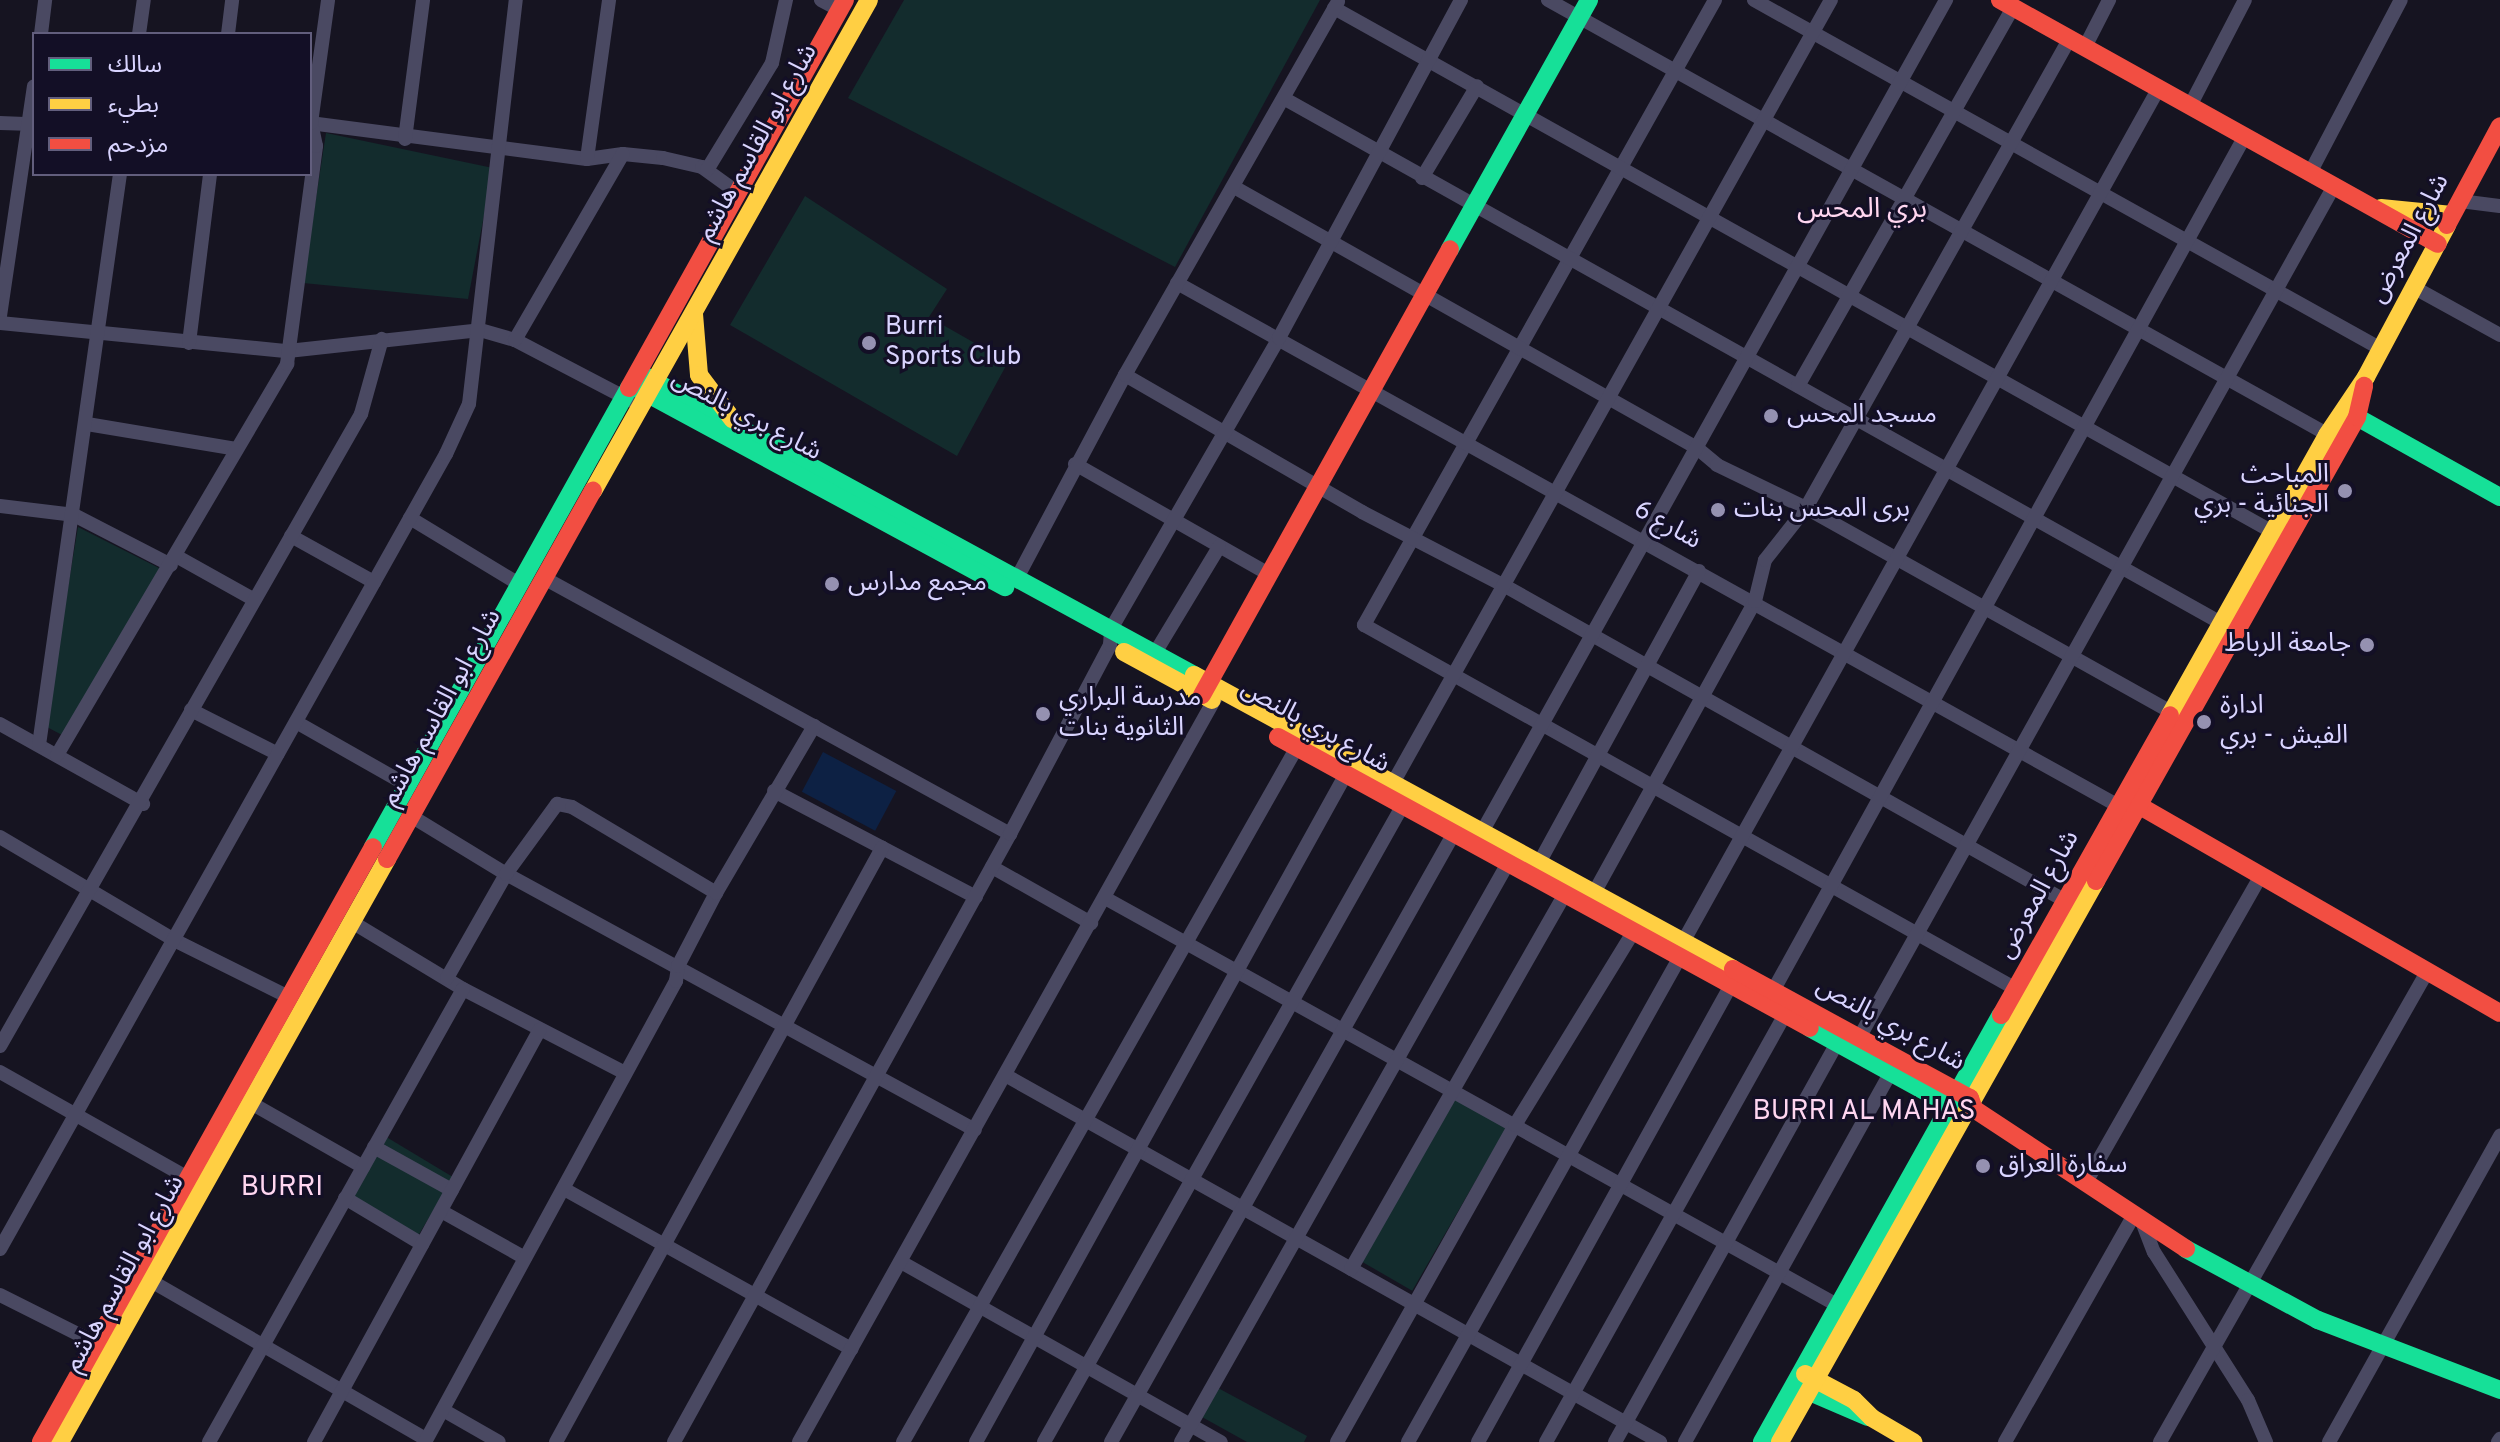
<!DOCTYPE html>
<meta charset="utf-8">
<style>
body{margin:0}
#map{position:relative;width:2500px;height:1442px;overflow:hidden;background:#161421;font-family:Overpass,"Noto Sans Arabic",sans-serif}
div>[style]{position:absolute}
.green>*{inset:0;background:#132c2d;transform-origin:0 0}
.water>*{inset:0;background:#0d2144;transform-origin:0 0}
.street>*{height:14px;margin:-7px;padding:0 7px;transform-origin:7px;border-radius:7px;background:#4a4962}
.fast>*{height:18px;margin:-9px;padding:0 9px;transform-origin:9px;border-radius:9px;background:#16e098}
.slow>*{height:18px;margin:-9px;padding:0 9px;transform-origin:9px;border-radius:9px;background:#ffcf43}
.jam>*{height:18px;margin:-9px;padding:0 9px;transform-origin:9px;border-radius:9px;background:#f24e42}
.dots>*{width:22px;height:22px;translate:-50% -50%;box-sizing:border-box;border:4px solid #130f26;border-radius:50%}
span{translate:-50% -50%;white-space:nowrap;text-align:center;line-height:1.15;-webkit-text-stroke:6px #130f26;paint-order:stroke}
.street-label{font-size:26px;color:#d9d4ff}
.poi-label{font-size:26px;color:#d9d4ff}
.left{translate:0 -50%;text-align:left}
.right{translate:-100% -50%;text-align:right}
.neighbourhood-label{font-size:28px;color:#ffd6f0}
.legend{position:absolute;left:32px;top:32px;width:280px;height:144px;box-sizing:border-box;background:#130f26;border:2px solid #625e7d;margin:0;padding:10px 14px;list-style:none;font-size:24px;color:#d9d4ff}
.legend li{display:flex;align-items:center;gap:16px;height:40px}
.legend b{width:40px;border:2px solid #625e7d}
</style>
<div id="map">
<div class="green">
<i style="clip-path:polygon(904px 0,1320px 0,1175px 267px,848px 98px)"></i>
<i style="clip-path:polygon(326px 133px,493px 168px,468px 299px,303px 283px)"></i>
<i style="clip-path:polygon(805px 196px,947px 289px,929px 317px,1008px 362px,957px 456px,730px 325px)"></i>
<i style="clip-path:polygon(78px 527px,161px 569px,64px 736px,45px 726px)"></i>
<i style="left:1453px;top:1096px;width:62px;height:189px;rotate:30deg"></i>
<i style="left:383px;top:1135px;width:82px;height:71px;rotate:31deg"></i>
<i style="clip-path:polygon(1218px 1388px,1307px 1436px,1304px 1442px,1247px 1442px,1202px 1417px)"></i>
</div>
<div class="water">
<i style="left:823px;top:752px;width:83px;height:45px;rotate:28deg"></i>
</div>
<div class="street">
<i style="left:821px;top:0;width:21px;rotate:28deg"></i>
<i style="left:1548px;top:0;width:900px;rotate:29.13deg"></i>
<i style="left:1715px;top:0;width:717px;rotate:119.32deg"></i>
<i style="left:1364px;top:625px;width:747px;rotate:29.17deg"></i>
<i style="left:1754px;top:0;width:718px;rotate:29.1deg"></i>
<i style="left:1334px;top:8px;width:1083px;rotate:29.17deg"></i>
<i style="left:41px;top:34px;width:34px;rotate:-83deg"></i>
<i style="left:139px;top:34px;width:34px;rotate:-82deg"></i>
<i style="left:228px;top:34px;width:34px;rotate:-83deg"></i>
<i style="left:2085px;top:47px;width:53px;rotate:-62.9deg"></i>
<i style="left:1285px;top:99px;width:1073px;rotate:29.24deg"></i>
<i style="left:2190px;top:106px;width:119px;rotate:-62.6deg"></i>
<i style="left:0;top:123px;width:25px;rotate:2deg"></i>
<i style="left:310px;top:123px;width:279px;rotate:7.4deg"></i>
<i style="left:587px;top:159px;width:36px;rotate:-8deg"></i>
<i style="left:623px;top:154px;width:40px;rotate:5.7deg"></i>
<i style="left:663px;top:158px;width:40px;rotate:13deg"></i>
<i style="left:702px;top:167px;width:44px;rotate:35.8deg"></i>
<i style="left:405px;top:139px;width:140px;rotate:-82.6deg"></i>
<i style="left:587px;top:159px;width:161px;rotate:-82.1deg"></i>
<i style="left:707px;top:170px;width:125px;rotate:-58.7deg"></i>
<i style="left:772px;top:63px;width:65px;rotate:-77.5deg"></i>
<i style="left:2310px;top:173px;width:195px;rotate:-62.3deg"></i>
<i style="left:1422px;top:178px;width:107px;rotate:-59.1deg"></i>
<i style="left:1234px;top:187px;width:531px;rotate:29.41deg"></i>
<i style="left:1697px;top:448px;width:26px;rotate:40deg"></i>
<i style="left:1717px;top:465px;width:99px;rotate:25.8deg"></i>
<i style="left:1806px;top:508px;width:418px;rotate:29.2deg"></i>
<i style="left:2460px;top:201px;width:40px;rotate:7.1deg"></i>
<i style="left:1177px;top:283px;width:1083px;rotate:29.05deg"></i>
<i style="left:2415px;top:288px;width:97px;rotate:28.9deg"></i>
<i style="left:0;top:316px;width:232px;rotate:-81.6deg"></i>
<i style="left:0;top:323px;width:289px;rotate:5.6deg"></i>
<i style="left:288px;top:351px;width:193px;rotate:-6.2deg"></i>
<i style="left:480px;top:330px;width:36px;rotate:16deg"></i>
<i style="left:515px;top:340px;width:130px;rotate:27.6deg"></i>
<i style="left:515px;top:340px;width:215px;rotate:-59.9deg"></i>
<i style="left:189px;top:343px;width:170px;rotate:-82.9deg"></i>
<i style="left:1125px;top:375px;width:274px;rotate:30deg"></i>
<i style="left:1362px;top:512px;width:161px;rotate:27.4deg"></i>
<i style="left:1505px;top:586px;width:649px;rotate:29.33deg"></i>
<i style="left:1798px;top:386px;width:436px;rotate:-60.4deg"></i>
<i style="left:87px;top:424px;width:151px;rotate:9.5deg"></i>
<i style="left:1075px;top:464px;width:223px;rotate:29.6deg"></i>
<i style="left:0;top:506px;width:75px;rotate:6.9deg"></i>
<i style="left:74px;top:515px;width:109px;rotate:27.3deg"></i>
<i style="left:410px;top:518px;width:127px;rotate:31.2deg"></i>
<i style="left:291px;top:536px;width:95px;rotate:29deg"></i>
<i style="left:176px;top:556px;width:88px;rotate:29.2deg"></i>
<i style="left:544px;top:578px;width:532px;rotate:28.78deg"></i>
<i style="left:1017px;top:578px;width:230px;rotate:-62deg"></i>
<i style="left:1125px;top:375px;width:430px;rotate:-60.3deg"></i>
<i style="left:1155px;top:653px;width:124px;rotate:-58.9deg"></i>
<i style="left:191px;top:710px;width:97px;rotate:26.8deg"></i>
<i style="left:296px;top:722px;width:128px;rotate:29.6deg"></i>
<i style="left:0;top:724px;width:164px;rotate:29.2deg"></i>
<i style="left:39px;top:745px;width:577px;rotate:-81.93deg"></i>
<i style="left:57px;top:755px;width:454px;rotate:-59.5deg"></i>
<i style="left:287px;top:364px;width:220px;rotate:-82.4deg"></i>
<i style="left:316px;top:146px;width:24px;rotate:-102deg"></i>
<i style="left:311px;top:123px;width:124px;rotate:-82.1deg"></i>
<i style="left:1393px;top:783px;width:897px;rotate:-60.78deg"></i>
<i style="left:774px;top:791px;width:228px;rotate:27.7deg"></i>
<i style="left:411px;top:816px;width:111px;rotate:31.4deg"></i>
<i style="left:506px;top:874px;width:534px;rotate:28.63deg"></i>
<i style="left:1482px;top:832px;width:953px;rotate:-60.85deg"></i>
<i style="left:0;top:837px;width:202px;rotate:30.6deg"></i>
<i style="left:174px;top:940px;width:128px;rotate:26.4deg"></i>
<i style="left:1539px;top:863px;width:333px;rotate:-61.3deg"></i>
<i style="left:992px;top:867px;width:114px;rotate:29.5deg"></i>
<i style="left:1594px;top:893px;width:333px;rotate:-61.1deg"></i>
<i style="left:1755px;top:601px;width:42px;rotate:-76.3deg"></i>
<i style="left:1765px;top:560px;width:66px;rotate:-51.7deg"></i>
<i style="left:1806px;top:508px;width:539px;rotate:-60.68deg"></i>
<i style="left:1105px;top:898px;width:848px;rotate:29.07deg"></i>
<i style="left:352px;top:922px;width:130px;rotate:31.1deg"></i>
<i style="left:463px;top:989px;width:182px;rotate:27.4deg"></i>
<i style="left:1683px;top:942px;width:978px;rotate:-60.87deg"></i>
<i style="left:447px;top:978px;width:120px;rotate:-60.4deg"></i>
<i style="left:506px;top:874px;width:87px;rotate:-53.9deg"></i>
<i style="left:557px;top:804px;width:15px;rotate:11deg"></i>
<i style="left:572px;top:807px;width:168px;rotate:30.8deg"></i>
<i style="left:1773px;top:991px;width:977px;rotate:-61.1deg"></i>
<i style="left:1859px;top:1038px;width:975px;rotate:-60.86deg"></i>
<i style="left:0;top:1046px;width:728px;rotate:-60.26deg"></i>
<i style="left:361px;top:414px;width:78px;rotate:-74.4deg"></i>
<i style="left:0;top:1072px;width:216px;rotate:29.4deg"></i>
<i style="left:1005px;top:1075px;width:751px;rotate:29.26deg"></i>
<i style="left:251px;top:1103px;width:129px;rotate:29.7deg"></i>
<i style="left:374px;top:1147px;width:89px;rotate:28.9deg"></i>
<i style="left:2085px;top:1184px;width:355px;rotate:-60.3deg"></i>
<i style="left:564px;top:1189px;width:329px;rotate:29.1deg"></i>
<i style="left:345px;top:1198px;width:90px;rotate:30.9deg"></i>
<i style="left:441px;top:1211px;width:96px;rotate:29.2deg"></i>
<i style="left:2143px;top:1224px;width:30px;rotate:69deg"></i>
<i style="left:2154px;top:1252px;width:175px;rotate:57.6deg"></i>
<i style="left:2248px;top:1400px;width:46px;rotate:66.8deg"></i>
<i style="left:0;top:1249px;width:912px;rotate:-60.71deg"></i>
<i style="left:446px;top:454px;width:55px;rotate:-65.3deg"></i>
<i style="left:469px;top:404px;width:407px;rotate:-83.4deg"></i>
<i style="left:901px;top:1262px;width:367px;rotate:29.4deg"></i>
<i style="left:1351px;top:1269px;width:432px;rotate:-60.3deg"></i>
<i style="left:151px;top:1281px;width:317px;rotate:29.9deg"></i>
<i style="left:0;top:1295px;width:107px;rotate:26.6deg"></i>
<i style="left:443px;top:1410px;width:64px;rotate:29.7deg"></i>
<i style="left:209px;top:1442px;width:519px;rotate:-60.72deg"></i>
<i style="left:314px;top:1442px;width:470px;rotate:-61.3deg"></i>
<i style="left:425px;top:1442px;width:525px;rotate:-61.43deg"></i>
<i style="left:676px;top:981px;width:15px;rotate:-82deg"></i>
<i style="left:678px;top:966px;width:82px;rotate:-62.5deg"></i>
<i style="left:716px;top:893px;width:194px;rotate:-59.6deg"></i>
<i style="left:556px;top:1442px;width:678px;rotate:-61.24deg"></i>
<i style="left:674px;top:1442px;width:695px;rotate:-61.07deg"></i>
<i style="left:1010px;top:834px;width:214px;rotate:-62.1deg"></i>
<i style="left:1110px;top:645px;width:16px;rotate:-86deg"></i>
<i style="left:1111px;top:629px;width:336px;rotate:-60deg"></i>
<i style="left:1279px;top:338px;width:384px;rotate:-61.7deg"></i>
<i style="left:799px;top:1442px;width:856px;rotate:-60.77deg"></i>
<i style="left:903px;top:1442px;width:799px;rotate:-60.45deg"></i>
<i style="left:976px;top:1442px;width:764px;rotate:-61.02deg"></i>
<i style="left:1044px;top:1442px;width:731px;rotate:-60.6deg"></i>
<i style="left:1111px;top:1442px;width:699px;rotate:-60.61deg"></i>
<i style="left:1181px;top:1442px;width:665px;rotate:-60.54deg"></i>
<i style="left:1337px;top:1442px;width:364px;rotate:-60.7deg"></i>
<i style="left:1515px;top:1125px;width:228px;rotate:-58.5deg"></i>
<i style="left:1408px;top:1442px;width:556px;rotate:-60.72deg"></i>
<i style="left:1478px;top:1442px;width:522px;rotate:-61.03deg"></i>
<i style="left:1546px;top:1442px;width:489px;rotate:-60.8deg"></i>
<i style="left:1615px;top:1442px;width:457px;rotate:-60.9deg"></i>
<i style="left:1685px;top:1442px;width:423px;rotate:-60.9deg"></i>
<i style="left:2005px;top:1442px;width:257px;rotate:-60.4deg"></i>
<i style="left:2160px;top:1442px;width:541px;rotate:-60.4deg"></i>
<i style="left:2329px;top:1442px;width:351px;rotate:-60.8deg"></i>
<i style="left:2498px;top:1442px;width:4px;rotate:-56deg"></i>
</div>
<div class="fast">
<i style="left:1450px;top:249px;width:285px;rotate:-60.8deg"></i>
<i style="left:641px;top:374px;width:630px;rotate:28.56deg"></i>
<i style="left:635px;top:387px;width:421px;rotate:28.4deg"></i>
<i style="left:2346px;top:411px;width:176px;rotate:29.2deg"></i>
<i style="left:373px;top:847px;width:526px;rotate:-60.85deg"></i>
<i style="left:1810px;top:1028px;width:175px;rotate:28.8deg"></i>
<i style="left:1963px;top:1112px;width:11px;rotate:-15deg"></i>
<i style="left:2186px;top:1249px;width:150px;rotate:28.3deg"></i>
<i style="left:2318px;top:1320px;width:195px;rotate:21deg"></i>
<i style="left:1798px;top:1387px;width:76px;rotate:23.2deg"></i>
<i style="left:1762px;top:1442px;width:489px;rotate:-60.8deg"></i>
</div>
<div class="slow">
<i style="left:2381px;top:208px;width:71px;rotate:5.6deg"></i>
<i style="left:694px;top:314px;width:61px;rotate:85.3deg"></i>
<i style="left:699px;top:375px;width:56px;rotate:52.9deg"></i>
<i style="left:593px;top:491px;width:563px;rotate:-60.66deg"></i>
<i style="left:1124px;top:652px;width:100px;rotate:28.6deg"></i>
<i style="left:1194px;top:675px;width:614px;rotate:28.61deg"></i>
<i style="left:2170px;top:715px;width:321px;rotate:-60.7deg"></i>
<i style="left:2327px;top:435px;width:70px;rotate:-56.1deg"></i>
<i style="left:2366px;top:377px;width:172px;rotate:-61.9deg"></i>
<i style="left:1805px;top:1374px;width:55px;rotate:28deg"></i>
<i style="left:1854px;top:1400px;width:25px;rotate:45deg"></i>
<i style="left:1872px;top:1418px;width:48px;rotate:30.3deg"></i>
<i style="left:60px;top:1442px;width:668px;rotate:-60.71deg"></i>
<i style="left:1780px;top:1442px;width:644px;rotate:-60.61deg"></i>
</div>
<div class="jam">
<i style="left:2000px;top:0;width:501px;rotate:29.12deg"></i>
<i style="left:2447px;top:225px;width:112px;rotate:-61.8deg"></i>
<i style="left:629px;top:388px;width:444px;rotate:-60.9deg"></i>
<i style="left:1202px;top:695px;width:510px;rotate:-60.92deg"></i>
<i style="left:1278px;top:737px;width:606px;rotate:28.68deg"></i>
<i style="left:2126px;top:798px;width:431px;rotate:29.9deg"></i>
<i style="left:387px;top:859px;width:422px;rotate:-60.8deg"></i>
<i style="left:2096px;top:881px;width:532px;rotate:-60.64deg"></i>
<i style="left:2357px;top:417px;width:32px;rotate:-77deg"></i>
<i style="left:1733px;top:969px;width:270px;rotate:28.6deg"></i>
<i style="left:1970px;top:1098px;width:12px;rotate:70deg"></i>
<i style="left:1974px;top:1109px;width:254px;rotate:33.4deg"></i>
<i style="left:2001px;top:1015px;width:344px;rotate:-60.6deg"></i>
<i style="left:41px;top:1442px;width:681px;rotate:-60.84deg"></i>
</div>
<div class="dots">
<i style="left:869px;top:343px;background:#9591b1"></i>
<i style="left:1771px;top:416px;background:#9591b1"></i>
<i style="left:2345px;top:491px;background:#9591b1"></i>
<i style="left:1718px;top:510px;background:#9591b1"></i>
<i style="left:832px;top:584px;background:#9591b1"></i>
<i style="left:2367px;top:645px;background:#9591b1"></i>
<i style="left:1043px;top:714px;background:#9591b1"></i>
<i style="left:2204px;top:722px;background:#9591b1"></i>
<i style="left:1983px;top:1166px;background:#9591b1"></i>
</div>
<div class="street-label">
<span style="left:758px;top:143px;rotate:-61deg">شارع ابو القاسم هاشم</span>
<span style="left:2410px;top:239px;rotate:-62deg">شارع المعرض</span>
<span style="left:746px;top:416px;rotate:28deg">شارع بري بالنص</span>
<span style="left:1667px;top:526px;rotate:29deg">شارع 6</span>
<span style="left:442px;top:708px;rotate:-61deg">شارع ابو القاسم هاشم</span>
<span style="left:1315px;top:727px;rotate:29deg">شارع بري بالنص</span>
<span style="left:2039px;top:895px;rotate:-61deg">شارع المعرض</span>
<span style="left:1890px;top:1025px;rotate:29deg">شارع بري بالنص</span>
<span style="left:125px;top:1274px;rotate:-61deg">شارع ابو القاسم هاشم</span>
</div>
<div class="poi-label">
<span class="left" style="left:885px;top:343px">Burri<br>Sports Club</span>
<span class="left" style="left:1787px;top:416px">مسجد المحس</span>
<span class="right" style="left:2329px;top:491px">المباحث<br>الجنائية - بري</span>
<span class="left" style="left:1734px;top:510px">برى المحس بنات</span>
<span class="left" style="left:848px;top:584px">مجمع مدارس</span>
<span class="right" style="left:2351px;top:645px">جامعة الرباط</span>
<span class="left" style="left:1059px;top:714px">مدرسة البراري<br>الثانوية بنات</span>
<span class="left" style="left:2220px;top:722px">ادارة<br>الفيش - بري</span>
<span class="left" style="left:1999px;top:1166px">سفارة العراق</span>
</div>
<div class="neighbourhood-label">
<span style="left:1862px;top:210px">بري المحس</span>
<span style="left:1864px;top:1112px">BURRI AL MAHAS</span>
<span style="left:282px;top:1188px">BURRI</span>
</div>
<ul class="legend">
<li><b style="height:10px;background:#16e098"></b>سالك</li>
<li><b style="height:10px;background:#ffcf43"></b>بطيء</li>
<li><b style="height:10px;background:#f24e42"></b>مزدحم</li>
</ul>
</div>
